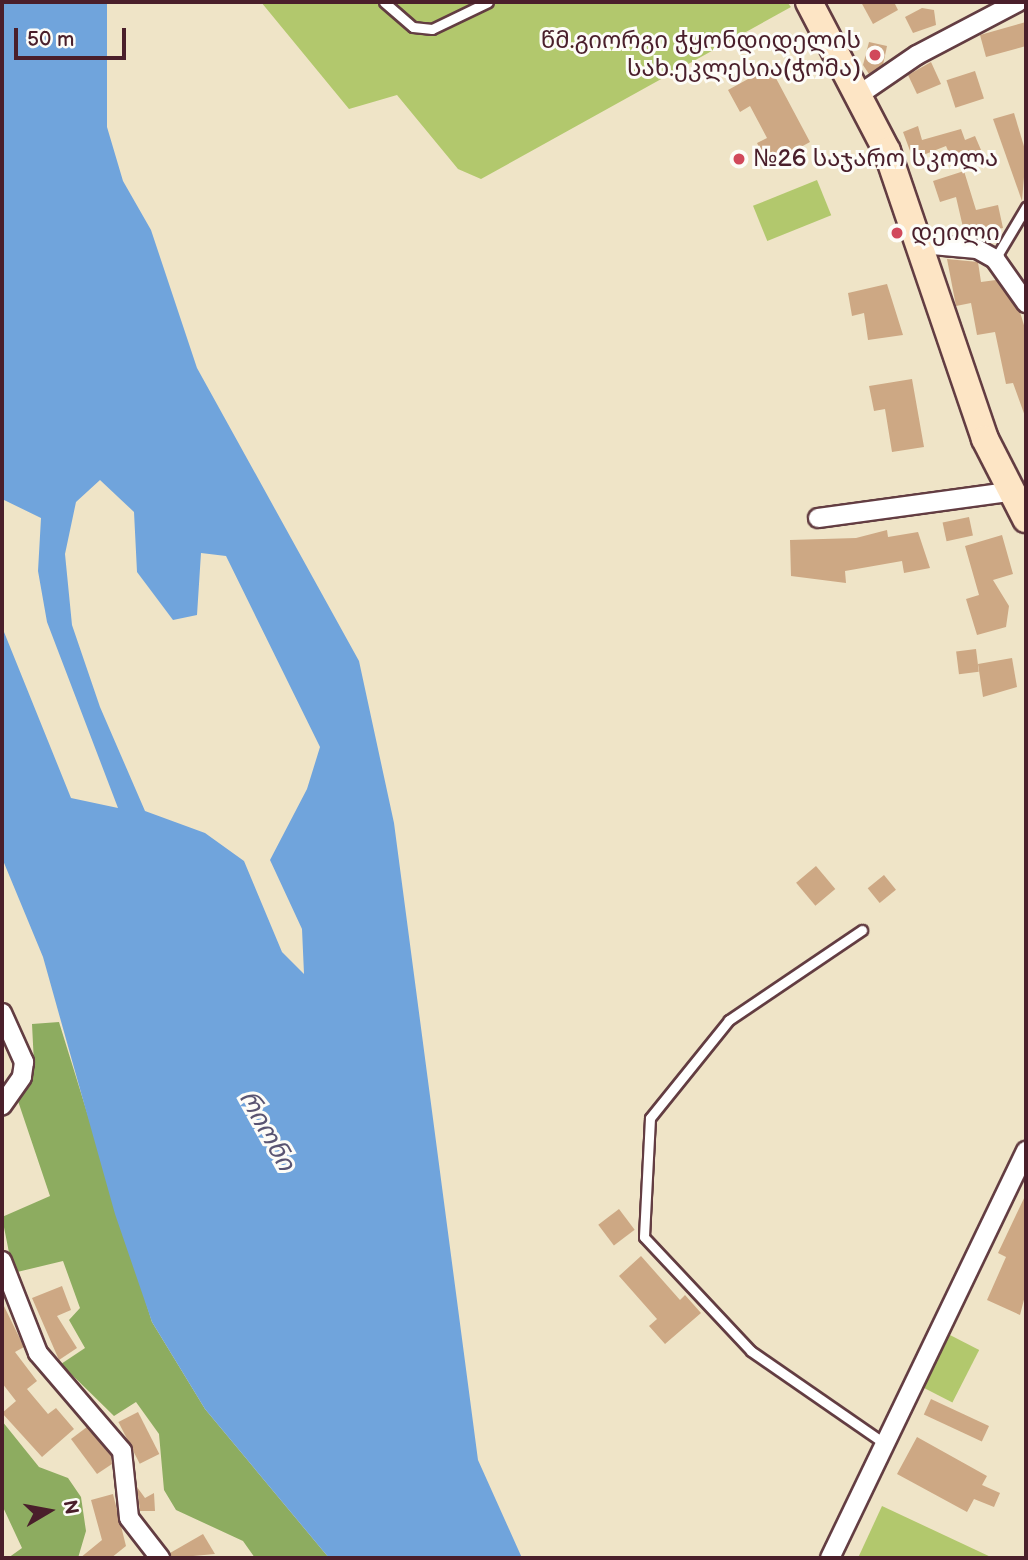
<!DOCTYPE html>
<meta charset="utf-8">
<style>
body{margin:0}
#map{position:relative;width:1028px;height:1560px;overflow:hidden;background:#efe4c7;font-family:"Balsamiq Sans","Noto Sans Georgian",sans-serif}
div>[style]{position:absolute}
.green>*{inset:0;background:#b2c86d;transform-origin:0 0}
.forest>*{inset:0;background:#8dac60}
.water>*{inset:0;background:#70a4dc}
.building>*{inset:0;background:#cda884;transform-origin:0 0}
.roads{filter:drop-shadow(2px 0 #633d42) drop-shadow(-2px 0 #633d42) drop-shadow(0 2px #633d42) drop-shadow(0 -2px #633d42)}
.service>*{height:9px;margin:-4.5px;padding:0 4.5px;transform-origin:4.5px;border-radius:4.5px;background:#fff}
.minor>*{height:18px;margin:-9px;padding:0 9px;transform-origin:9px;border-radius:9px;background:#fff}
.secondary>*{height:26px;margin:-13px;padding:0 13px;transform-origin:13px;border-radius:13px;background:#fde5c5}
.dots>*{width:19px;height:19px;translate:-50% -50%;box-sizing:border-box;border:4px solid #fdfcf7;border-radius:50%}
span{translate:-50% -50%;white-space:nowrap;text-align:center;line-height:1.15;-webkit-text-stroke:6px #fdfcf7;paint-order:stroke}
.poi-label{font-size:24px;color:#4a1f2b}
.right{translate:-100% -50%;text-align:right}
.left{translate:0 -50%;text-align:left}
.water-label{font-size:26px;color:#595472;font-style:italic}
.frame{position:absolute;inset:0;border:4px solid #4a1f2b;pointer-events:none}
.north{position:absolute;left:14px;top:1476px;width:70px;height:70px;-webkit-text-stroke:5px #fdfcf7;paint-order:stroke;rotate:80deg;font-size:19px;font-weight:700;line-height:28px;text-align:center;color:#4a1f2b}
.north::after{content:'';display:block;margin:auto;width:24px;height:32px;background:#4a1f2b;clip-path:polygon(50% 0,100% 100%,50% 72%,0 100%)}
.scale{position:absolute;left:14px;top:28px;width:112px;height:32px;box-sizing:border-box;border:4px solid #4a1f2b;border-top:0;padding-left:9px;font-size:21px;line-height:24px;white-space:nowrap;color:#4a1f2b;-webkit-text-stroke:5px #fdfcf7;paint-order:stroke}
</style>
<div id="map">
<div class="green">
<i style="clip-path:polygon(261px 2px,787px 2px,791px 7px,481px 179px,458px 169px,397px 95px,349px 109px)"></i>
<i style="left:817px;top:180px;width:38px;height:69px;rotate:68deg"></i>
<i style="left:948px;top:1334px;width:35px;height:59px;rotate:27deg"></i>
<i style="clip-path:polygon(882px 1506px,993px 1558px,858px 1558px)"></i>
</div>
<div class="forest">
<i style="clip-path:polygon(59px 1022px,152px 1322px,205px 1409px,329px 1558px,255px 1558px,243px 1541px,176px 1510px,164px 1490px,159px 1434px,136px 1402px,114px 1416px,61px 1364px,85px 1348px,69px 1320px,80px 1308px,63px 1261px,13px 1273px,2px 1217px,50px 1196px,18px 1101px,34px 1064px,32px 1024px)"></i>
<i style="clip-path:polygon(2px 1421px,39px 1467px,68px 1478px,81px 1497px,86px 1531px,78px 1558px,8px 1558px,22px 1548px,2px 1505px)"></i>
</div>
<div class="water">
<i style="clip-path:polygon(evenodd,2px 2px,107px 2px,107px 127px,123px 181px,151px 230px,197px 368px,359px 661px,394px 823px,478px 1460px,522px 1558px,329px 1558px,205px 1409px,152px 1322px,115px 1214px,43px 957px,2px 858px,2px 627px,71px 798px,118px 808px,47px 622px,38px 571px,41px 518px,2px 499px,2px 2px,100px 480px,134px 512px,137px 572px,173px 620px,197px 615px,201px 553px,226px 556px,320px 747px,307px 789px,270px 860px,302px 929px,304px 974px,282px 952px,244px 861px,205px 833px,145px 811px,100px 707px,72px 625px,65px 554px,76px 502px,100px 480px)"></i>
</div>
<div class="building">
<i style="clip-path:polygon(861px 2px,894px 2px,898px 10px,873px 24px)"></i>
<i style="clip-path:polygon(922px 8px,934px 10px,936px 25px,913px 33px,905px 17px)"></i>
<i style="clip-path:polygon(1026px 22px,1026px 46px,986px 57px,980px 35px)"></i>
<i style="clip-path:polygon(869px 42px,887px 46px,883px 65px,869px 74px,863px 65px)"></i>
<i style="clip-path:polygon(931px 62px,941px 84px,917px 94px,908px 75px)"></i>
<i style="clip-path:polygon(770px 67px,810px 142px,768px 165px,757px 143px,767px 138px,750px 106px,740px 112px,728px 90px)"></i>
<i style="left:975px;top:71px;width:29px;height:30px;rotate:72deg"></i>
<i style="clip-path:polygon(1014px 113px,1026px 153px,1022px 201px,993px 119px)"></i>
<i style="clip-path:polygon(918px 126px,922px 140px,961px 129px,965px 140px,975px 136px,981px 150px,953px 162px,946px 146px,913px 159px,903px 132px)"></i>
<i style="clip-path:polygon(964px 171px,976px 210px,998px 205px,1003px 228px,965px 236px,956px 197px,940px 202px,933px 181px)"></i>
<i style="clip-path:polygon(947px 259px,978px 262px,981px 282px,996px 280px,1020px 312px,1026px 332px,1026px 419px,1013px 383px,1006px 384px,995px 332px,977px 335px,971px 303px,956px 306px)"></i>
<i style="clip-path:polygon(887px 284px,903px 335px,868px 340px,864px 313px,852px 316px,848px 293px)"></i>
<i style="clip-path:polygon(912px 379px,924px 447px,892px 452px,885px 409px,874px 411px,869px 386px)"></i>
<i style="left:969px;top:517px;width:19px;height:27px;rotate:78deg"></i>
<i style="clip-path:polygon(887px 530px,888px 537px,918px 532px,930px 568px,904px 573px,902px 561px,845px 571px,846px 583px,791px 576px,790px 540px,856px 538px)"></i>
<i style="clip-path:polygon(1002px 535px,1013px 574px,993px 580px,1009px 606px,1006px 627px,977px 635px,966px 599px,979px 595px,965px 546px)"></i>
<i style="left:976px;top:649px;width:23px;height:20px;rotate:83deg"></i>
<i style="clip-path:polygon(1012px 658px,1017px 687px,983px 697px,978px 664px)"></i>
<i style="left:816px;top:866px;width:30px;height:26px;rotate:50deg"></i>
<i style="left:884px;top:875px;width:19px;height:21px;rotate:51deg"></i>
<i style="clip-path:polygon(1026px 1194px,1026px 1292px,1020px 1315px,987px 1300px,1006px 1257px,998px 1253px)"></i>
<i style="left:619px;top:1209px;width:26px;height:26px;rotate:53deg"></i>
<i style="clip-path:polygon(641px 1256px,680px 1300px,685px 1295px,701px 1313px,665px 1344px,649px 1326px,657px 1319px,619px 1276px)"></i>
<i style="clip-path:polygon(62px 1286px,71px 1310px,57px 1316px,77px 1348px,59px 1360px,32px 1298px)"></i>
<i style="clip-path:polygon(2px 1302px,24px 1347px,15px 1352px,37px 1381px,27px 1389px,48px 1414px,56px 1408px,74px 1429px,42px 1457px,2px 1413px,16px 1401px,2px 1383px)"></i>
<i style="left:931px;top:1399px;width:64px;height:17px;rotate:25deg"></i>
<i style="left:138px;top:1412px;width:47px;height:22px;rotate:63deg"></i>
<i style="clip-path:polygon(87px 1427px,111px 1456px,112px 1464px,97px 1474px,71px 1439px)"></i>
<i style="clip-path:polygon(917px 1437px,987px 1476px,982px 1485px,1000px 1493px,994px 1507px,974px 1499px,967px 1512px,897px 1474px)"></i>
<i style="clip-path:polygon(137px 1487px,145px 1498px,154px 1493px,155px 1511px,140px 1511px)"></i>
<i style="clip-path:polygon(113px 1494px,126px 1546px,111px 1558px,80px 1558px,102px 1540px,91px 1500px)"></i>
<i style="clip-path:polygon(203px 1534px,215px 1554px,171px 1558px,170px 1553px)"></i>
</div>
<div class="roads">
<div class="service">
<i style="left:384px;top:2px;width:38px;rotate:41deg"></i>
<i style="left:413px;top:27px;width:19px;rotate:6deg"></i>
<i style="left:432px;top:29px;width:62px;rotate:-25.7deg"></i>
<i style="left:995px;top:259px;width:61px;rotate:-59.2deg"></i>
<i style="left:862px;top:930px;width:161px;rotate:145.9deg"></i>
<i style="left:729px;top:1020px;width:126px;rotate:128.9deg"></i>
<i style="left:650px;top:1118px;width:119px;rotate:92.9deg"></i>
<i style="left:644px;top:1237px;width:156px;rotate:46.8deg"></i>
<i style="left:751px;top:1351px;width:162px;rotate:34.7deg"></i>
</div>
<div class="minor">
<i style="left:860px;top:94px;width:69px;rotate:-34.4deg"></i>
<i style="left:917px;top:55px;width:114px;rotate:-27.7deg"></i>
<i style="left:921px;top:244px;width:56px;rotate:5.1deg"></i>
<i style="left:977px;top:249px;width:21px;rotate:29deg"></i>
<i style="left:995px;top:259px;width:54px;rotate:54.8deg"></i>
<i style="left:818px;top:518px;width:192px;rotate:-7.8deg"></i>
<i style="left:2px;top:1013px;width:54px;rotate:65.8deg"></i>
<i style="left:24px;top:1062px;width:15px;rotate:98deg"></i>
<i style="left:22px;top:1077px;width:35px;rotate:125deg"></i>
<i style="left:2px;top:1261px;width:99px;rotate:68.6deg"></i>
<i style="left:38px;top:1353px;width:129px;rotate:49.4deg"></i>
<i style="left:122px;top:1451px;width:67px;rotate:84deg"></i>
<i style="left:129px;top:1518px;width:51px;rotate:52.2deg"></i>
<i style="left:830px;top:1558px;width:452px;rotate:-64.3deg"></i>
</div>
<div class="secondary">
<i style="left:809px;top:2px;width:168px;rotate:62.4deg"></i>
<i style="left:887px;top:151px;width:304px;rotate:71.2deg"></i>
<i style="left:985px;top:439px;width:90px;rotate:62.9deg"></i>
</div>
</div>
<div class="dots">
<i style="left:875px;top:55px;background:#d1495b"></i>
<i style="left:739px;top:159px;background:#d1495b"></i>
<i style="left:897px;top:233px;background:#d1495b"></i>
</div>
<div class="poi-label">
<span class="right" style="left:861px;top:55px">წმ.გიორგი ჭყონდიდელის<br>სახ.ეკლესია(ჭომა)</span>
<span class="left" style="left:753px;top:159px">№26 საჯარო სკოლა</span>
<span class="left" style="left:911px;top:233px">დეილი</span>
</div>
<div class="water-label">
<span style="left:266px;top:1131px;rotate:61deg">რიონი</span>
</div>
<div class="frame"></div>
<div class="north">N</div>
<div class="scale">50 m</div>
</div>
